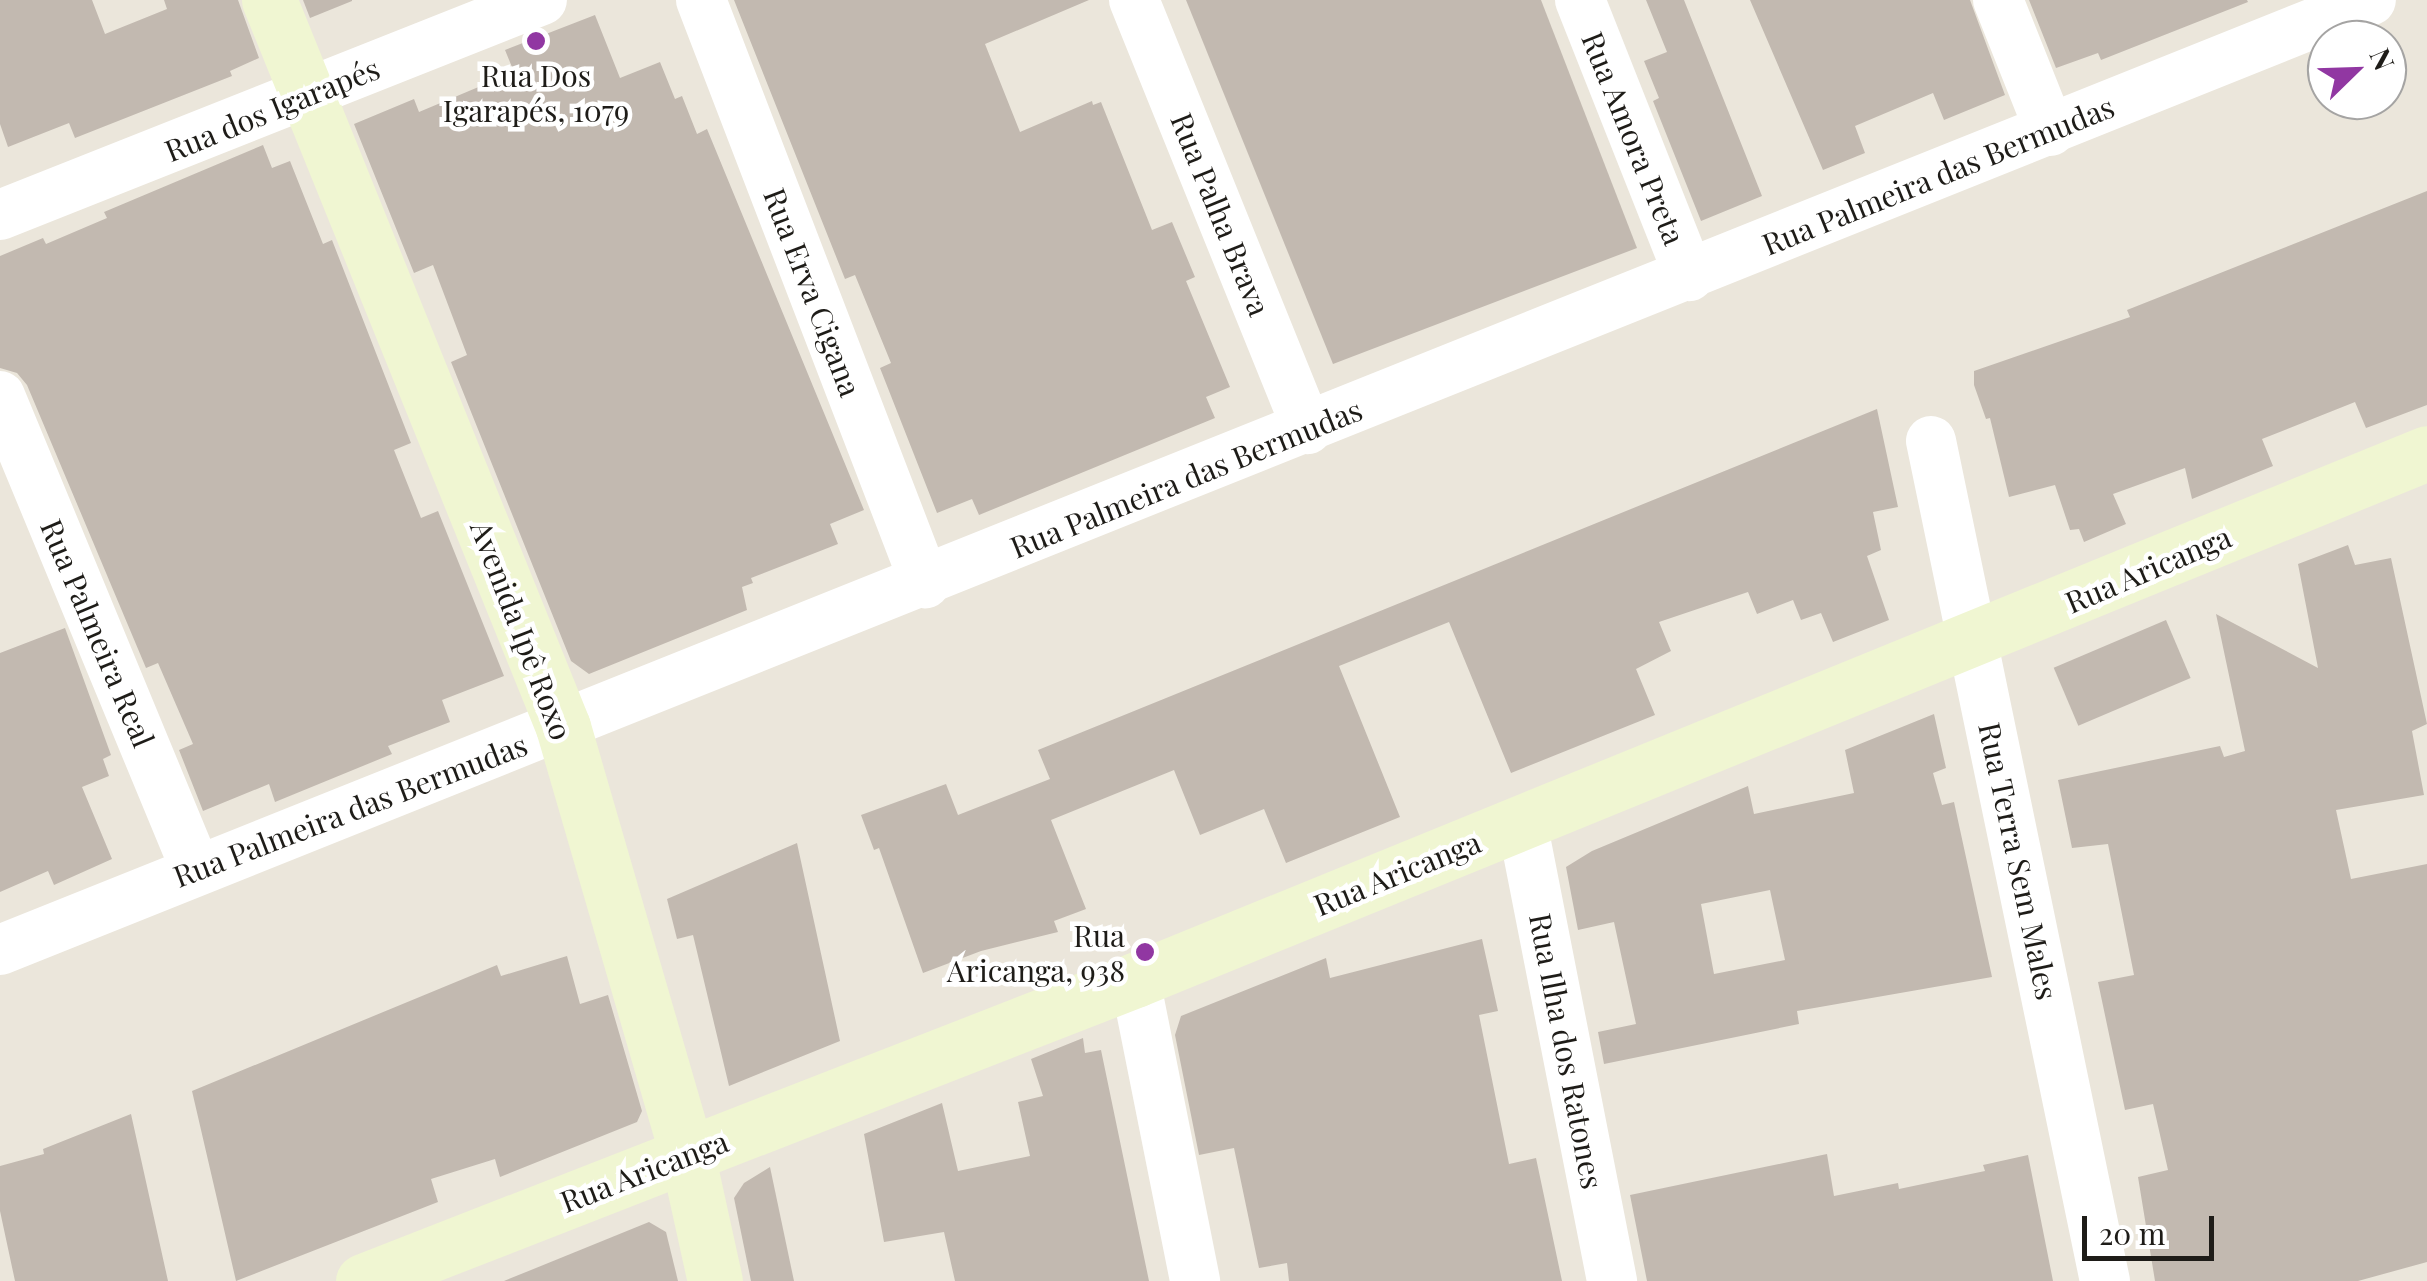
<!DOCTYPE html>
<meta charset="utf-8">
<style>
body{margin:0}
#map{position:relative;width:2427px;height:1281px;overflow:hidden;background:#ebe6db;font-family:"Playfair Display",serif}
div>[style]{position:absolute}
.building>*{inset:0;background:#c2b9b0;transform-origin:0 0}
.street>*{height:50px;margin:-25px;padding:0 25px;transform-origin:25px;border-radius:25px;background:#fff}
.secondary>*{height:55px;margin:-27.5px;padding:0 27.5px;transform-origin:27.5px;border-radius:27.5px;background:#f0f6d2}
.dots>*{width:28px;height:28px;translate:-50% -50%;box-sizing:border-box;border:5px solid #fff;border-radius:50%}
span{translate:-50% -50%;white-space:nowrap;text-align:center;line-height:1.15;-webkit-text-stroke:9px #fff;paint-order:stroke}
.poi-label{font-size:30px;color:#1e1c18}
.right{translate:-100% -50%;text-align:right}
.street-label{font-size:30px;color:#1e1c18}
.north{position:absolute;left:2307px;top:20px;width:100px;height:100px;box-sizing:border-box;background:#fff;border:2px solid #a5a4a3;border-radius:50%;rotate:67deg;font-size:28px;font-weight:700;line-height:40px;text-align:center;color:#1e1c18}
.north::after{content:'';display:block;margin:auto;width:35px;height:45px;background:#9137a2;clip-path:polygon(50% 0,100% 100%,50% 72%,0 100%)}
.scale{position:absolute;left:2082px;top:1216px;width:132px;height:45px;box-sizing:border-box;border:5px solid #1e1c18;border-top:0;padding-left:12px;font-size:30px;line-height:35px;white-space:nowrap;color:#1e1c18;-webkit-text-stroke:8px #fff;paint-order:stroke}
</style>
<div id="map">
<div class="building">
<i style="clip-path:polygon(0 0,92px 0,105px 34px,167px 9px,164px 0,238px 0,259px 58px,230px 71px,232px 76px,75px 138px,69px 123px,8px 147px,0 124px)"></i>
<i style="clip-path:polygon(303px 0,352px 0,352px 1px,310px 18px)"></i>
<i style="clip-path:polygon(734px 0,1089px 0,985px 44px,1020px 132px,1092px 101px,1093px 105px,1101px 102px,1152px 230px,1172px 222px,1195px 277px,1186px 281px,1230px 387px,1206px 397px,1215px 418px,979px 515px,972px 499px,937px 513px,880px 368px,891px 363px,855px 275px,845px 279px)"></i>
<i style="clip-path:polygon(1186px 0,1541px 0,1637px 248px,1333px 364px)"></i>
<i style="clip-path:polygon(1646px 0,1684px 0,1762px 196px,1701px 221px,1653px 101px,1659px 98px,1644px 61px,1667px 52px)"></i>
<i style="clip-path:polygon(1750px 0,1970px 0,2005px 95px,1944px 120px,1933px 93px,1855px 126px,1865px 153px,1823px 170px)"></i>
<i style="clip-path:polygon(2029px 0,2247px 0,2248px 2px,2101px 60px,2098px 53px,2056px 68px)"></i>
<i style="clip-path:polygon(595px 15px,620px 78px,660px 62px,675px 99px,682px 96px,697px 134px,707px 129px,864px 510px,830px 524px,838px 544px,751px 578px,753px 583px,742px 587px,747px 610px,589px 674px,571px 661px,451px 362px,467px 355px,433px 265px,414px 273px,354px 124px,414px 99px,419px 112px,514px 72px,505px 50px)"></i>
<i style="clip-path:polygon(263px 145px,272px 168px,290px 161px,323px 244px,332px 240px,411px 443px,394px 450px,421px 518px,438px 511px,504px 676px,442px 700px,450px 722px,388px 746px,392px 754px,275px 802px,269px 784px,203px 811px,179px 750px,193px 744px,158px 663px,146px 668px,27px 385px,17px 373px,0 368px,0 256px,43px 238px,46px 244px,107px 218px,104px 212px)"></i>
<i style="clip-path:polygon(2427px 191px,2427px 405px,2366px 428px,2355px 402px,2262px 439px,2273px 466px,2192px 499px,2185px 468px,2113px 494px,2126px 524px,2084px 542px,2079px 529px,2070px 530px,2055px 485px,2009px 497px,1990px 418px,1986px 419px,1974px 385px,1974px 371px,2130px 317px,2127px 310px)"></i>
<i style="clip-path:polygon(1877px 409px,1898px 507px,1873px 512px,1881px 550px,1867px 556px,1889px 620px,1833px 642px,1821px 613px,1801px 620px,1793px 600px,1757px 614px,1748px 592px,1659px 622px,1671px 651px,1636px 669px,1655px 715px,1511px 773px,1449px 622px,1339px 666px,1400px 817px,1286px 863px,1264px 809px,1200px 835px,1174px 770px,1051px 820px,1086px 909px,1054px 921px,1058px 932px,981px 951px,923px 973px,879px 848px,874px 850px,861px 815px,946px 784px,958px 815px,1050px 779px,1038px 750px)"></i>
<i style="clip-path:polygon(2348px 545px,2355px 565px,2391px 558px,2427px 724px,2412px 731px,2424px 795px,2336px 810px,2351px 879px,2427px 864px,2427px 1262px,2358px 1281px,2155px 1281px,2138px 1177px,2168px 1170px,2153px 1104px,2125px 1110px,2098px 982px,2134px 975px,2108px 844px,2072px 848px,2058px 780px,2220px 746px,2224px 757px,2245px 751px,2216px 614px,2318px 668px,2298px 564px)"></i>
<i style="left:2166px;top:620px;width:63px;height:122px;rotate:67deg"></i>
<i style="clip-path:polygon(65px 628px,111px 755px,103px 759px,109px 776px,82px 787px,112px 859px,54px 885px,48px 871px,0 892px,0 653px)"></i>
<i style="clip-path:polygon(evenodd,1934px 714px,1946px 768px,1933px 773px,1942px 805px,1954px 802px,1992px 977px,1797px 1011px,1799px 1024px,1604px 1064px,1598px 1032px,1636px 1024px,1614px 922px,1578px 930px,1566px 867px,1592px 851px,1748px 786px,1754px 814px,1854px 793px,1845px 750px,1934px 714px,1770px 890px,1785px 960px,1714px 974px,1701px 904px,1770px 890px)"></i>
<i style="clip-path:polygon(797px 843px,840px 1041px,729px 1086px,693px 935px,677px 939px,667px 899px)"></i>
<i style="clip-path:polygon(1482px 939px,1498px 1011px,1479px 1015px,1509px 1164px,1536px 1158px,1562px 1281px,1289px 1281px,1287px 1263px,1259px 1268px,1234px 1148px,1199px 1155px,1175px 1035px,1181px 1016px,1326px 958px,1330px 978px)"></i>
<i style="clip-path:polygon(567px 956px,580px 1004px,608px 995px,642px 1111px,637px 1122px,500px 1177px,495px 1159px,431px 1179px,438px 1202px,236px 1281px,192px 1091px,497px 965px,501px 976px)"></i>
<i style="clip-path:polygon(1083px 1038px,1085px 1053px,1101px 1050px,1149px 1281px,955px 1281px,944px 1232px,884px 1242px,864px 1134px,942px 1103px,958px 1171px,1030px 1156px,1018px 1102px,1043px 1096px,1031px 1059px)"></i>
<i style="clip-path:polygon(131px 1114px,168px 1281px,15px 1281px,0 1211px,0 1166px,44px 1154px,43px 1149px)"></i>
<i style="clip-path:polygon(1827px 1154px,1834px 1196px,1898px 1183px,1899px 1189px,1985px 1171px,1983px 1165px,2028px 1155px,2053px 1281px,1647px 1281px,1630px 1195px)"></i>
<i style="clip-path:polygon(770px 1167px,794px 1281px,751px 1281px,734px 1198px,744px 1183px)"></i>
<i style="clip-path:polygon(649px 1222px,666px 1232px,678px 1281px,504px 1281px)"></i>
</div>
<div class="street">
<i style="left:701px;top:0;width:625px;rotate:68.98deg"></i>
<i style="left:1134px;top:0;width:463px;rotate:68deg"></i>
<i style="left:1580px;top:0;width:297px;rotate:68.4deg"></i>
<i style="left:1998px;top:0;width:141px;rotate:68.3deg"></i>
<i style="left:0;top:215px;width:583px;rotate:-21.64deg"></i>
<i style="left:0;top:396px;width:513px;rotate:67.53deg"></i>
<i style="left:1931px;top:441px;width:858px;rotate:78.3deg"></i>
<i style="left:1522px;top:822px;width:468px;rotate:78.9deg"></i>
<i style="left:0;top:950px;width:2554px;rotate:-21.83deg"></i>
<i style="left:1135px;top:980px;width:307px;rotate:78.7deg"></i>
</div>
<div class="secondary">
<i style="left:269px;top:0;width:784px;rotate:67.98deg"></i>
<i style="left:563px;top:727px;width:445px;rotate:73.8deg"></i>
<i style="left:687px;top:1154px;width:130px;rotate:77.6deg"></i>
<i style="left:363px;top:1281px;width:829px;rotate:-21.3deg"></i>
<i style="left:1135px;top:980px;width:1395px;rotate:-22.19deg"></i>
</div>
<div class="dots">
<i style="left:536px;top:41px;background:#9137a2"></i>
<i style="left:1145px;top:952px;background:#9137a2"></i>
</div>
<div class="poi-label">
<span style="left:536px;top:92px">Rua Dos<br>Igarapés, 1079</span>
<span class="right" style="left:1125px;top:952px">Rua<br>Aricanga, 938</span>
</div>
<div class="street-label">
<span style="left:272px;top:109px;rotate:-22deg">Rua dos Igarapés</span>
<span style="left:1634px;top:138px;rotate:68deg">Rua Amora Preta</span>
<span style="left:1938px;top:175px;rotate:-22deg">Rua Palmeira das Bermudas</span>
<span style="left:1221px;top:214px;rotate:68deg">Rua Palha Brava</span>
<span style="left:813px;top:292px;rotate:69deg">Rua Erva Cigana</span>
<span style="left:1186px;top:478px;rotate:-22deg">Rua Palmeira das Bermudas</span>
<span style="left:2148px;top:569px;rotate:-23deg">Rua Aricanga</span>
<span style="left:522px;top:630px;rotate:69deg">Avenida Ipê Roxo</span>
<span style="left:98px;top:633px;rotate:67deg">Rua Palmeira Real</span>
<span style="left:350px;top:810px;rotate:-21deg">Rua Palmeira das Bermudas</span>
<span style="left:2019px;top:861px;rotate:78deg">Rua Terra Sem Males</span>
<span style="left:1397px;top:873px;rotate:-22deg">Rua Aricanga</span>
<span style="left:1567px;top:1051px;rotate:79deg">Rua Ilha dos Ratones</span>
<span style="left:644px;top:1171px;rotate:-21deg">Rua Aricanga</span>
</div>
<div class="north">N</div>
<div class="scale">20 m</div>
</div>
